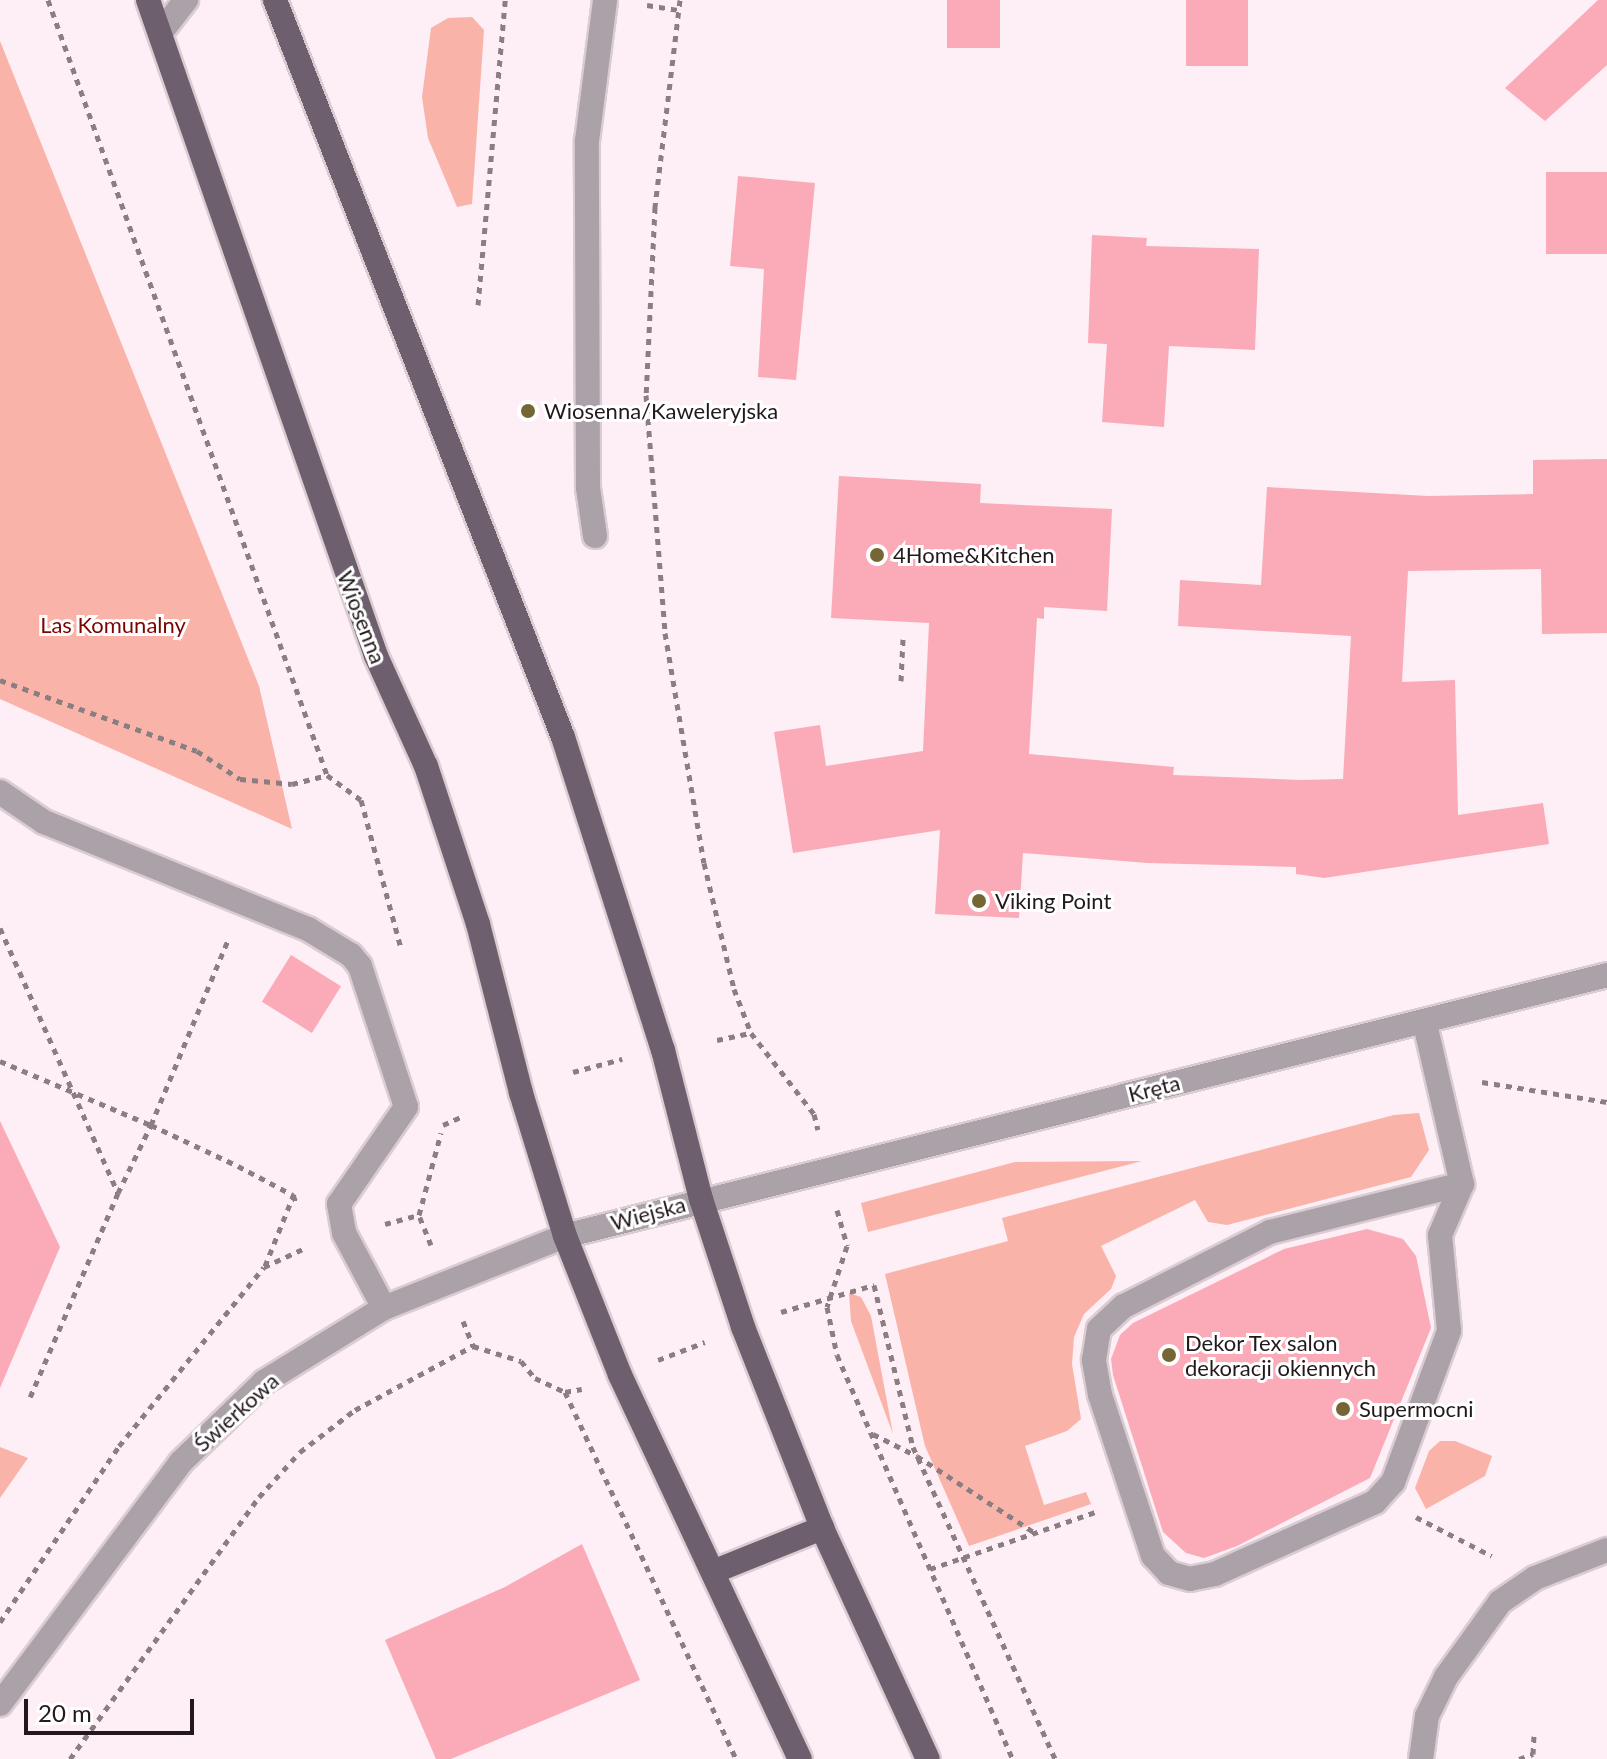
<!DOCTYPE html>
<meta charset="utf-8">
<style>
body{margin:0}
#map{position:relative;width:1607px;height:1759px;overflow:hidden;background:#feeef5;font-family:Lato,sans-serif}
div>[style]{position:absolute}
.green>*{inset:0;background:#fab3a8}
.building>*{inset:0;background:#faabb7;transform-origin:0 0}
.path>*{height:5px;margin-top:-2.5px;transform-origin:0;background:repeating-linear-gradient(90deg,#8a7e83 0 6px,transparent 0 12px)}
.roads{filter:drop-shadow(2px 0 #dbccd2) drop-shadow(-2px 0 #dbccd2) drop-shadow(0 2px #dbccd2) drop-shadow(0 -2px #dbccd2)}
.minor>*{height:24px;margin:-12px;padding:0 12px;transform-origin:12px;border-radius:12px;background:#aaa1a9}
.major>*{height:24px;margin:-12px;padding:0 12px;transform-origin:12px;border-radius:12px;background:#6d5f6d}
.dots>*{width:22px;height:22px;translate:-50% -50%;box-sizing:border-box;border:4px solid #fff;border-radius:50%}
span{translate:-50% -50%;white-space:nowrap;text-align:center;line-height:1.15;-webkit-text-stroke:6px #fff;paint-order:stroke}
.poi-label{font-size:22px;color:#22191d}
.left{translate:0 -50%;text-align:left}
.street-label{font-size:22px;color:#22191d}
.park-label{font-size:22px;color:#7c0501}
.scale{position:absolute;left:24px;top:1699px;width:170px;height:36px;box-sizing:border-box;border:4px solid #22191d;border-top:0;padding-left:10px;font-size:24px;line-height:28px;white-space:nowrap;color:#22191d;-webkit-text-stroke:6px #fff;paint-order:stroke}
</style>
<div id="map">
<div class="green">
<i style="clip-path:polygon(472px 17px,484px 30px,472px 204px,457px 207px,428px 138px,422px 97px,431px 28px,448px 18px)"></i>
<i style="clip-path:polygon(0 41px,259px 686px,292px 829px,0 699px)"></i>
<i style="clip-path:polygon(1419px 1113px,1429px 1150px,1411px 1177px,1227px 1225px,1208px 1222px,1195px 1200px,1101px 1246px,1116px 1276px,1111px 1289px,1084px 1314px,1074px 1337px,1072px 1364px,1081px 1419px,1067px 1431px,1025px 1446px,1044px 1505px,1086px 1492px,1091px 1504px,969px 1546px,925px 1446px,885px 1274px,1008px 1241px,1002px 1218px,1394px 1115px)"></i>
<i style="clip-path:polygon(1142px 1161px,868px 1232px,861px 1203px,1015px 1162px)"></i>
<i style="clip-path:polygon(849px 1293px,861px 1297px,871px 1316px,893px 1434px,851px 1321px)"></i>
<i style="clip-path:polygon(1440px 1441px,1455px 1441px,1492px 1456px,1485px 1476px,1426px 1509px,1415px 1488px,1429px 1451px)"></i>
<i style="clip-path:polygon(0 1447px,28px 1458px,0 1498px)"></i>
</div>
<div class="building">
<i style="left:947px;top:0;width:53px;height:48px"></i>
<i style="left:1186px;top:0;width:62px;height:66px"></i>
<i style="clip-path:polygon(1598px 0,1607px 0,1607px 65px,1545px 121px,1505px 88px)"></i>
<i style="left:1607px;top:172px;width:82px;height:61px;rotate:90deg"></i>
<i style="clip-path:polygon(738px 176px,815px 183px,796px 380px,758px 377px,764px 269px,730px 266px)"></i>
<i style="clip-path:polygon(1092px 235px,1147px 238px,1146px 246px,1259px 249px,1255px 350px,1169px 346px,1164px 427px,1102px 422px,1107px 344px,1088px 343px)"></i>
<i style="clip-path:polygon(1607px 459px,1607px 633px,1542px 634px,1541px 569px,1408px 571px,1402px 682px,1455px 680px,1458px 815px,1543px 803px,1549px 844px,1324px 878px,1296px 874px,1296px 867px,1148px 863px,1023px 853px,1019px 918px,935px 914px,940px 830px,793px 853px,774px 732px,820px 725px,826px 766px,923px 751px,929px 623px,831px 618px,839px 476px,981px 484px,980px 503px,1112px 509px,1107px 611px,1044px 607px,1044px 619px,1037px 618px,1029px 754px,1174px 767px,1173px 775px,1301px 780px,1343px 779px,1351px 636px,1178px 626px,1180px 580px,1261px 585px,1267px 487px,1428px 496px,1533px 494px,1533px 460px)"></i>
<i style="left:291px;top:955px;width:59px;height:55px;rotate:32deg"></i>
<i style="clip-path:polygon(0 1121px,60px 1247px,0 1388px)"></i>
<i style="clip-path:polygon(1367px 1229px,1403px 1239px,1416px 1256px,1431px 1328px,1370px 1478px,1237px 1546px,1204px 1558px,1186px 1553px,1163px 1532px,1113px 1375px,1111px 1359px,1120px 1335px,1133px 1323px,1284px 1249px)"></i>
<i style="clip-path:polygon(582px 1544px,640px 1680px,451px 1759px,436px 1759px,385px 1640px,505px 1587px)"></i>
</div>
<div class="path">
<i style="left:48px;top:0;width:824px;rotate:70.2deg"></i>
<i style="left:327px;top:775px;width:42px;rotate:36.3deg"></i>
<i style="left:361px;top:800px;width:153px;rotate:74.9deg"></i>
<i style="left:680px;top:0;width:209px;rotate:96.9deg"></i>
<i style="left:655px;top:207px;width:188px;rotate:92.7deg"></i>
<i style="left:646px;top:395px;width:239px;rotate:85.4deg"></i>
<i style="left:665px;top:633px;width:233px;rotate:80.4deg"></i>
<i style="left:704px;top:863px;width:130px;rotate:76.6deg"></i>
<i style="left:734px;top:989px;width:47px;rotate:68.9deg"></i>
<i style="left:751px;top:1033px;width:103px;rotate:52.1deg"></i>
<i style="left:814px;top:1114px;width:16px;rotate:76deg"></i>
<i style="left:647px;top:5px;width:31px;rotate:9deg"></i>
<i style="left:478px;top:305px;width:306px;rotate:-84.9deg"></i>
<i style="left:0;top:680px;width:209px;rotate:19.8deg"></i>
<i style="left:197px;top:751px;width:51px;rotate:33.1deg"></i>
<i style="left:240px;top:779px;width:52px;rotate:5.5deg"></i>
<i style="left:292px;top:784px;width:36px;rotate:-14deg"></i>
<i style="left:901px;top:681px;width:42px;rotate:-87.3deg"></i>
<i style="left:0;top:928px;width:290px;rotate:66deg"></i>
<i style="left:118px;top:1193px;width:222px;rotate:113.3deg"></i>
<i style="left:717px;top:1040px;width:35px;rotate:-12deg"></i>
<i style="left:0;top:1061px;width:164px;rotate:23deg"></i>
<i style="left:151px;top:1125px;width:200px;rotate:-67.4deg"></i>
<i style="left:573px;top:1072px;width:51px;rotate:-14.9deg"></i>
<i style="left:1482px;top:1082px;width:127px;rotate:9.1deg"></i>
<i style="left:443px;top:1125px;width:22px;rotate:-24deg"></i>
<i style="left:118px;top:1193px;width:76px;rotate:-64.1deg"></i>
<i style="left:151px;top:1125px;width:96px;rotate:25.2deg"></i>
<i style="left:238px;top:1166px;width:62px;rotate:27.8deg"></i>
<i style="left:293px;top:1195px;width:8px;rotate:67deg"></i>
<i style="left:837px;top:1210px;width:37px;rotate:74deg"></i>
<i style="left:847px;top:1246px;width:64px;rotate:108.2deg"></i>
<i style="left:827px;top:1307px;width:49px;rotate:78.2deg"></i>
<i style="left:837px;top:1355px;width:441px;rotate:66.5deg"></i>
<i style="left:385px;top:1224px;width:35px;rotate:-15deg"></i>
<i style="left:431px;top:1245px;width:32px;rotate:-112deg"></i>
<i style="left:419px;top:1215px;width:85px;rotate:-75deg"></i>
<i style="left:265px;top:1266px;width:78px;rotate:-68.1deg"></i>
<i style="left:781px;top:1312px;width:97px;rotate:-16.2deg"></i>
<i style="left:874px;top:1285px;width:167px;rotate:76.5deg"></i>
<i style="left:913px;top:1447px;width:343px;rotate:65.5deg"></i>
<i style="left:463px;top:1321px;width:27px;rotate:68deg"></i>
<i style="left:658px;top:1360px;width:50px;rotate:-21deg"></i>
<i style="left:565px;top:1392px;width:405px;rotate:65deg"></i>
<i style="left:873px;top:1434px;width:49px;rotate:26.6deg"></i>
<i style="left:917px;top:1456px;width:141px;rotate:33.1deg"></i>
<i style="left:1416px;top:1517px;width:85px;rotate:27.2deg"></i>
<i style="left:930px;top:1569px;width:176px;rotate:-19deg"></i>
<i style="left:0;top:1622px;width:212px;rotate:-55.9deg"></i>
<i style="left:119px;top:1446px;width:230px;rotate:-51deg"></i>
<i style="left:264px;top:1267px;width:47px;rotate:-24.9deg"></i>
<i style="left:70px;top:1759px;width:323px;rotate:-54.2deg"></i>
<i style="left:259px;top:1497px;width:61px;rotate:-47.7deg"></i>
<i style="left:300px;top:1452px;width:69px;rotate:-37.4deg"></i>
<i style="left:355px;top:1410px;width:134px;rotate:-28.5deg"></i>
<i style="left:473px;top:1346px;width:50px;rotate:17.4deg"></i>
<i style="left:521px;top:1361px;width:22px;rotate:51deg"></i>
<i style="left:535px;top:1378px;width:33px;rotate:25deg"></i>
<i style="left:565px;top:1392px;width:17px;rotate:-10deg"></i>
<i style="left:1519px;top:1759px;width:15px;rotate:-20deg"></i>
<i style="left:1533px;top:1754px;width:18px;rotate:-87deg"></i>
</div>
<div class="roads">
<div class="minor">
<i style="left:161px;top:32px;width:41px;rotate:-52deg"></i>
<i style="left:595px;top:536px;width:49px;rotate:-98.3deg"></i>
<i style="left:588px;top:488px;width:347px;rotate:-90.2deg"></i>
<i style="left:587px;top:141px;width:142px;rotate:-82.7deg"></i>
<i style="left:0;top:792px;width:53px;rotate:34.3deg"></i>
<i style="left:44px;top:822px;width:285px;rotate:22.1deg"></i>
<i style="left:308px;top:929px;width:50px;rotate:31.2deg"></i>
<i style="left:351px;top:955px;width:14px;rotate:51deg"></i>
<i style="left:360px;top:966px;width:148px;rotate:71.9deg"></i>
<i style="left:406px;top:1107px;width:118px;rotate:124.6deg"></i>
<i style="left:339px;top:1204px;width:29px;rotate:80deg"></i>
<i style="left:344px;top:1233px;width:85px;rotate:61.9deg"></i>
<i style="left:1425px;top:1024px;width:164px;rotate:77deg"></i>
<i style="left:1462px;top:1184px;width:56px;rotate:113.3deg"></i>
<i style="left:1440px;top:1235px;width:96px;rotate:84.6deg"></i>
<i style="left:1449px;top:1331px;width:161px;rotate:110.3deg"></i>
<i style="left:1393px;top:1482px;width:27px;rotate:132deg"></i>
<i style="left:1375px;top:1502px;width:175px;rotate:155.8deg"></i>
<i style="left:1215px;top:1574px;width:25px;rotate:169deg"></i>
<i style="left:1190px;top:1579px;width:22px;rotate:-164deg"></i>
<i style="left:1169px;top:1573px;width:23px;rotate:-133deg"></i>
<i style="left:1153px;top:1556px;width:169px;rotate:-108.2deg"></i>
<i style="left:1100px;top:1395px;width:36px;rotate:-100deg"></i>
<i style="left:1094px;top:1360px;width:31px;rotate:-81deg"></i>
<i style="left:1099px;top:1329px;width:34px;rotate:-43deg"></i>
<i style="left:1124px;top:1306px;width:164px;rotate:-26.9deg"></i>
<i style="left:1270px;top:1232px;width:198px;rotate:-14deg"></i>
<i style="left:0;top:1704px;width:302px;rotate:-53.2deg"></i>
<i style="left:181px;top:1462px;width:115px;rotate:-43.9deg"></i>
<i style="left:264px;top:1382px;width:141px;rotate:-31.7deg"></i>
<i style="left:384px;top:1308px;width:195px;rotate:-21.7deg"></i>
<i style="left:565px;top:1236px;width:1074px;rotate:-14.06deg"></i>
<i style="left:1421px;top:1759px;width:43px;rotate:-82.1deg"></i>
<i style="left:1427px;top:1716px;width:43px;rotate:-64deg"></i>
<i style="left:1446px;top:1677px;width:92px;rotate:-54.2deg"></i>
<i style="left:1500px;top:1602px;width:42px;rotate:-34.4deg"></i>
<i style="left:1535px;top:1578px;width:77px;rotate:-21.3deg"></i>
</div>
<div class="major">
<i style="left:148px;top:0;width:694px;rotate:70.83deg"></i>
<i style="left:376px;top:656px;width:121px;rotate:65.6deg"></i>
<i style="left:426px;top:766px;width:166px;rotate:71.8deg"></i>
<i style="left:478px;top:924px;width:174px;rotate:75.7deg"></i>
<i style="left:521px;top:1093px;width:150px;rotate:72.9deg"></i>
<i style="left:565px;top:1236px;width:149px;rotate:68.4deg"></i>
<i style="left:620px;top:1375px;width:424px;rotate:64.9deg"></i>
<i style="left:275px;top:0;width:791px;rotate:68.66deg"></i>
<i style="left:563px;top:737px;width:329px;rotate:72.3deg"></i>
<i style="left:663px;top:1050px;width:154px;rotate:75.7deg"></i>
<i style="left:701px;top:1199px;width:135px;rotate:71.8deg"></i>
<i style="left:743px;top:1327px;width:216px;rotate:68.5deg"></i>
<i style="left:822px;top:1528px;width:254px;rotate:65.4deg"></i>
<i style="left:713px;top:1572px;width:118px;rotate:-22deg"></i>
</div>
</div>
<div class="dots">
<i style="left:528px;top:411px;background:#766634"></i>
<i style="left:877px;top:555px;background:#766634"></i>
<i style="left:979px;top:901px;background:#766634"></i>
<i style="left:1169px;top:1355px;background:#766634"></i>
<i style="left:1343px;top:1409px;background:#766634"></i>
</div>
<div class="poi-label">
<span class="left" style="left:544px;top:411px">Wiosenna/Kaweleryjska</span>
<span class="left" style="left:893px;top:555px">4Home&amp;Kitchen</span>
<span class="left" style="left:995px;top:901px">Viking Point</span>
<span class="left" style="left:1185px;top:1355px">Dekor Tex salon<br>dekoracji okiennych</span>
<span class="left" style="left:1359px;top:1409px">Supermocni</span>
</div>
<div class="street-label">
<span style="left:362px;top:617px;rotate:69deg">Wiosenna</span>
<span style="left:1154px;top:1088px;rotate:-14deg">Kręta</span>
<span style="left:648px;top:1213px;rotate:-15deg">Wiejska</span>
<span style="left:236px;top:1412px;rotate:-42deg">Świerkowa</span>
</div>
<div class="park-label">
<span style="left:113px;top:625px">Las Komunalny</span>
</div>
<div class="scale">20 m</div>
</div>
